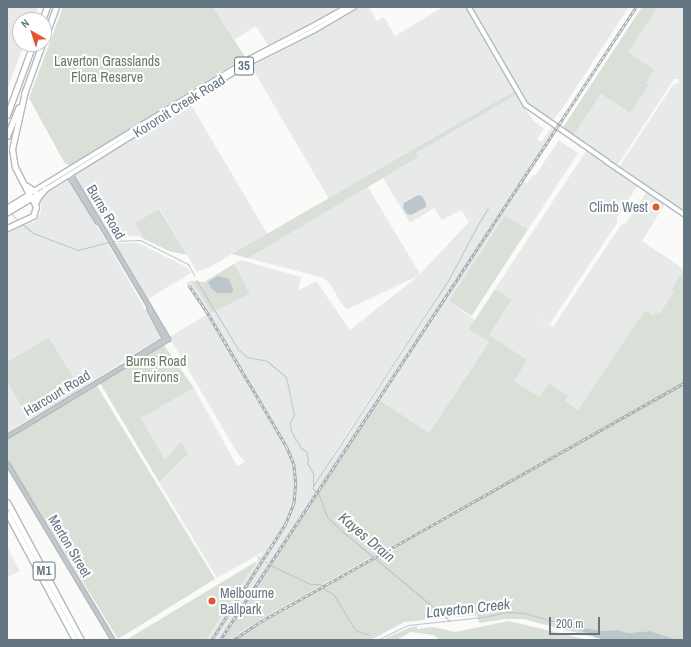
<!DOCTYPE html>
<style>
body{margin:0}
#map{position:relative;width:691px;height:647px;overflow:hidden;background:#fafaf8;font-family:"Archivo Narrow",sans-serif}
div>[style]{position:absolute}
.built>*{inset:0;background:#e8e9e9}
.green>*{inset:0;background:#dadfd7;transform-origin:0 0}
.water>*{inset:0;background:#bbc7cb}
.stream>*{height:1px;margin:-0.5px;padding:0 0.5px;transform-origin:0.5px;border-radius:0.5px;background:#bbc7cb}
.roads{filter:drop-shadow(1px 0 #b3babf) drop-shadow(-1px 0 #b3babf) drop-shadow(0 1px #b3babf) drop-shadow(0 -1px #b3babf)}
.tertiary>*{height:3px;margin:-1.5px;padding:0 1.5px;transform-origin:1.5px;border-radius:1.5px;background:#c3c8cc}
.secondary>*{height:3.5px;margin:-1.75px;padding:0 1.75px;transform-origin:1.75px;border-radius:1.75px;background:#fff}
.primary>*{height:4px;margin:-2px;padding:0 2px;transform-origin:2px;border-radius:2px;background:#fff}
.trunk>*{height:4.5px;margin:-2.25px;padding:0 2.25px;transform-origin:2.25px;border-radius:2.25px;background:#fff}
.motorway>*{height:5px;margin:-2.5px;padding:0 2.5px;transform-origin:2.5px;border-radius:2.5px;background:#fff}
.rail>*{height:2.5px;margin-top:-1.25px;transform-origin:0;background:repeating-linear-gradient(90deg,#fff 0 3px,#a2aab0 0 6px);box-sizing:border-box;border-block:1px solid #a2aab0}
.dots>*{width:11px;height:11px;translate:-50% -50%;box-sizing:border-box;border:2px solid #fff;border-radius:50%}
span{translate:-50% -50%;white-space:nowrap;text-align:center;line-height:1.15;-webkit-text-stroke:4px #fff;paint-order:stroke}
.shield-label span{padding:1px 3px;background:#fff;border:1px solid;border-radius:3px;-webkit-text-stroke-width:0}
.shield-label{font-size:13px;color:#657683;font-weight:700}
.park-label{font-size:14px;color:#687a64}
.street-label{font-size:14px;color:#657683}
.poi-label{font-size:14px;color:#657683}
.right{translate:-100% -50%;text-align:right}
.left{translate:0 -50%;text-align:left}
.water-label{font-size:15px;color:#60757c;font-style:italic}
.frame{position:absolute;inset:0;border:8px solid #657683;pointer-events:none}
.north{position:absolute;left:12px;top:12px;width:40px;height:40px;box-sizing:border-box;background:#fff;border:1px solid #c1c8cd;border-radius:50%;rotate:321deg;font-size:11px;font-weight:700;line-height:16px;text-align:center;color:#657683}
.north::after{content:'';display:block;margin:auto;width:14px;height:18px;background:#e4572e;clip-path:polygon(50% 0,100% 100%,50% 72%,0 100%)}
.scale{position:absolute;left:549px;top:617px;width:51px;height:18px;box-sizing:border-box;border:2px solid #657683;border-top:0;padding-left:5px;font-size:12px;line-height:14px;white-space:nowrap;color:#657683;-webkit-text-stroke:3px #fff;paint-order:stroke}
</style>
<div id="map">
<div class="built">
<i style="clip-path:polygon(7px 7px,38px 7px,33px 20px,20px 20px,20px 44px,24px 44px,7px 90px)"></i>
<i style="clip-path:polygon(213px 7px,340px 7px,310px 25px,268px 45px,256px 26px,234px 40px)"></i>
<i style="clip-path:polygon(evenodd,360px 7px,369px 7px,377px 21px,384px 17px,395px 36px,443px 7px,629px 7px,562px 109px,550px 123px,527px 107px,525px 108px,533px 120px,544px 129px,537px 139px,541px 142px,553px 126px,558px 129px,524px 181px,527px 183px,533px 175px,535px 176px,559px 140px,578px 153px,528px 230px,505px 215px,449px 302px,475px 320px,470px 329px,489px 342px,429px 433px,379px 401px,222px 640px,206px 640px,263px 552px,217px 578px,159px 482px,188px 454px,165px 461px,141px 418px,194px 388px,237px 466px,245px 462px,238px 454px,169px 337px,206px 315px,186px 283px,190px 281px,203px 298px,211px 313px,250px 294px,233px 265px,241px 260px,301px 277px,298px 291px,316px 281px,350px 330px,418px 276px,348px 309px,343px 306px,330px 284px,324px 278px,232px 254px,210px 267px,197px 272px,160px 209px,135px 223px,144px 239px,139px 236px,110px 237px,75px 177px,76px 173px,190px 103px,268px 235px,329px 199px,251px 66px,314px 34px,360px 7px,383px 178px,410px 223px,434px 208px,442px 220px,461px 210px,469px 222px,420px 274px,368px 187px,383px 178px,360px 7px,439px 295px,436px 302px,315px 484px,343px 439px,439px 295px)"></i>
<i style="clip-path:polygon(658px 7px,684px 7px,684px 211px,619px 167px,673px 85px,679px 82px,679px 79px,674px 79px,617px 166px,573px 136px,601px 94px,630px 113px,648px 85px,628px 52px)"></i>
<i style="clip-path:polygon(586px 151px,638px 185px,617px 218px,617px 223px,550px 324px,537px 317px,553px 327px,621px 225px,626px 223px,647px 191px,665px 204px,642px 241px,684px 269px,671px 290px,674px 292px,659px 314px,654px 316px,645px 310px,579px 410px,565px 401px,568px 396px,549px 383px,539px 398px,514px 381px,489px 335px,512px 300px,495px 289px)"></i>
<i style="clip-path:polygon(66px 180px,69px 181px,97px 226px,160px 335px,159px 339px,80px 389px,49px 337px,7px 362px,7px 232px,36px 221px,41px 211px,40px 198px)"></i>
<i style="clip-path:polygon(115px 243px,138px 243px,187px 267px,191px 273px,148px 299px)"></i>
<i style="clip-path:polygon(7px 382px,29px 419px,7px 433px)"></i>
<i style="clip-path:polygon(684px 382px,684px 384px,386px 552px,376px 556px)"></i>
<i style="clip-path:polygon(7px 547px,20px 571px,7px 577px)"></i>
<i style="clip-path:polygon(372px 558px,372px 560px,260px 623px,235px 640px,229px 640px,261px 619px)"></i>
</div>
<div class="green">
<i style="clip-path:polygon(63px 7px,213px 7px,245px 57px,70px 166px,64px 162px,29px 98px)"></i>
<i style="clip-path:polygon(642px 7px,658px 7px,628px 52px,654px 70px,646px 83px,649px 85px,630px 113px,601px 94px,573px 136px,562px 129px)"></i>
<i style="clip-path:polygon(515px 91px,517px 94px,416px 153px,418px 157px,248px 258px,232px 254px)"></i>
<i style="clip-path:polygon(159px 209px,187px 255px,169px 251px,144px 239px,135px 223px)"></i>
<i style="left:505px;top:215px;width:27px;height:103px;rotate:33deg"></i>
<i style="clip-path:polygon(234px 264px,250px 294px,211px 313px,203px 298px,190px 281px,204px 282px)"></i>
<i style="clip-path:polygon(684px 269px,684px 382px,261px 619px,229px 640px,222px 640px,379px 400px,429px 433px,489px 342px,469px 329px,495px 289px,512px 300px,489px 335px,527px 360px,514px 381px,539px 397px,549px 383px,568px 396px,565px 401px,578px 410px,645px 310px,654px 316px,656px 312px,659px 314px,674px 292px,671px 290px)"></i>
<i style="clip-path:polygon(49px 337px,80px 389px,29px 419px,7px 382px,7px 362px)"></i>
<i style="clip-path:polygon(164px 345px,194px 388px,141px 418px,165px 460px,181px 442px,188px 454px,159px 482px,100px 383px)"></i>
<i style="clip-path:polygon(684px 384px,684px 640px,678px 640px,650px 631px,628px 633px,617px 630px,603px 631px,597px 638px,523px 619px,505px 619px,479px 623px,477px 615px,404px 622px,371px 640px,235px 640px,282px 610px)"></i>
<i style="clip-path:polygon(97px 386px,215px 579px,118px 639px,7px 458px,7px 439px)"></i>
<i style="clip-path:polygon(257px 561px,206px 640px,126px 640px)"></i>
<i style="clip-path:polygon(509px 621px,588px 640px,440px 640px,433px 635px,411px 632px,396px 640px,382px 640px,411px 627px,417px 626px,417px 629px,433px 627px,455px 632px)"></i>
</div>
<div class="water">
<i style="clip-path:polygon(418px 195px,422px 196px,426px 203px,426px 207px,411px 215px,407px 214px,403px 208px,404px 203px)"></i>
<i style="clip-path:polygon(218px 276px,229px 279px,233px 289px,232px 293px,217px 293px,212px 289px,208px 282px)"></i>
<i style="clip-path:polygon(571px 626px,603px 631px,617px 630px,628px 633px,650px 631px,678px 640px,607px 640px,597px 638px)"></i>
</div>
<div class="stream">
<i style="left:12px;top:214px;width:9px;rotate:49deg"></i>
<i style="left:22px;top:224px;width:14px;rotate:39deg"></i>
<i style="left:33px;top:233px;width:48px;rotate:20.7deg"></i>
<i style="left:78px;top:250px;width:31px;rotate:-15deg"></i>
<i style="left:112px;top:241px;width:28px;rotate:-2deg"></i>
<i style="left:140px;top:240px;width:54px;rotate:26.6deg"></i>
<i style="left:188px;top:264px;width:13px;rotate:61deg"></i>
<i style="left:196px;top:280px;width:81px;rotate:58.7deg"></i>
<i style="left:238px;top:349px;width:12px;rotate:42deg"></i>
<i style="left:247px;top:357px;width:20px;rotate:11deg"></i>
<i style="left:267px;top:361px;width:25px;rotate:40deg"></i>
<i style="left:286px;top:377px;width:39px;rotate:78deg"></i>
<i style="left:294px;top:415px;width:9px;rotate:117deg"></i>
<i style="left:290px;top:423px;width:8px;rotate:83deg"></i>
<i style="left:291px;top:431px;width:20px;rotate:60deg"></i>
<i style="left:301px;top:448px;width:6px;rotate:31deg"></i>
<i style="left:306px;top:451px;width:8px;rotate:76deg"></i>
<i style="left:308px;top:459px;width:4px;rotate:104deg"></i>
<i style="left:307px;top:463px;width:12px;rotate:59deg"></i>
<i style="left:313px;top:473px;width:16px;rotate:90deg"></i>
<i style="left:313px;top:489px;width:6px;rotate:39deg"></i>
<i style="left:318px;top:493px;width:26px;rotate:69deg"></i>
<i style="left:327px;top:517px;width:21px;rotate:43deg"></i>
<i style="left:342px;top:531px;width:141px;rotate:39.8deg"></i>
<i style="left:313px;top:486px;width:248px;rotate:-56.7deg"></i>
<i style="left:449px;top:279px;width:60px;rotate:-62.2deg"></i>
<i style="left:477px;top:226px;width:21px;rotate:-59deg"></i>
<i style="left:257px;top:556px;width:7px;rotate:45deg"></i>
<i style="left:265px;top:562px;width:1px"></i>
<i style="left:270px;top:565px;width:44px;rotate:25.4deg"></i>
<i style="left:310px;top:584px;width:9px"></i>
<i style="left:319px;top:584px;width:3px;rotate:18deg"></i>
<i style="left:323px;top:588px;width:13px;rotate:32deg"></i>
<i style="left:334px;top:595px;width:41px;rotate:59deg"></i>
<i style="left:355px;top:630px;width:15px;rotate:20deg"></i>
<i style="left:377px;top:640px;width:34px;rotate:-26deg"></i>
<i style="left:408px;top:625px;width:75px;rotate:-6.1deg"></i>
<i style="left:483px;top:617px;width:24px;rotate:-12deg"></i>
<i style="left:506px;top:612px;width:18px;rotate:3deg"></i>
<i style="left:524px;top:613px;width:49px;rotate:15.5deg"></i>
</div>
<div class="roads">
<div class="tertiary">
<i style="left:70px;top:173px;width:193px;rotate:59.4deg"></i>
<i style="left:68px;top:175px;width:55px;rotate:58.3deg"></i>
<i style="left:148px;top:308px;width:36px;rotate:62deg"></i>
<i style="left:130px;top:360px;width:36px;rotate:-32deg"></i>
<i style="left:160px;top:341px;width:8px;rotate:-14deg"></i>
<i style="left:7px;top:436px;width:188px;rotate:-31.1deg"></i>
<i style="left:7px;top:463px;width:206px;rotate:59.1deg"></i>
</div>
<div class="secondary">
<i style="left:469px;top:7px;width:113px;rotate:59.8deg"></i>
<i style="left:526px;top:105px;width:98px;rotate:34.7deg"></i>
<i style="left:606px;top:161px;width:94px;rotate:34.2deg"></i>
</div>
<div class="primary">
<i style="left:29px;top:194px;width:258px;rotate:-31.5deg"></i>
<i style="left:249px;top:59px;width:70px;rotate:-27.3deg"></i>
<i style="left:311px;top:27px;width:41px;rotate:-29.1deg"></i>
<i style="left:32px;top:198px;width:256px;rotate:-31.9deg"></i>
<i style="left:249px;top:63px;width:72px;rotate:-26.6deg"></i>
<i style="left:313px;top:31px;width:48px;rotate:-30.3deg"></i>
</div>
<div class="trunk">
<i style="left:7px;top:208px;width:26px;rotate:-32deg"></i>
<i style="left:29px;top:194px;width:5px;rotate:53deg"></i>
<i style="left:32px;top:198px;width:29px;rotate:149deg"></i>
</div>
<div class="motorway">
<i style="left:42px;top:20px;width:14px;rotate:-69deg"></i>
<i style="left:44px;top:40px;width:35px;rotate:-70deg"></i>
<i style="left:25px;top:91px;width:59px;rotate:102.6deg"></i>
<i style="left:12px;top:149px;width:18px;rotate:81deg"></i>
<i style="left:15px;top:167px;width:30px;rotate:63deg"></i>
<i style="left:24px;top:94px;width:53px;rotate:-70.2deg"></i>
<i style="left:7px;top:115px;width:76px;rotate:-69.9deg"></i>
<i style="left:7px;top:136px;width:31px;rotate:-68deg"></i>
<i style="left:27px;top:186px;width:9px;rotate:36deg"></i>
<i style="left:35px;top:203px;width:7px;rotate:-63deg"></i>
<i style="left:38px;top:197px;width:11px;rotate:-49deg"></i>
<i style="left:7px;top:228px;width:29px;rotate:-25deg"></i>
<i style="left:33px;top:216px;width:9px;rotate:-72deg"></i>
<i style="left:36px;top:207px;width:10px;rotate:-114deg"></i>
<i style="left:7px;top:502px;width:157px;rotate:61.8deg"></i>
<i style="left:7px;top:513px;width:144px;rotate:61.8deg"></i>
</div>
</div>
<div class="rail">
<i style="left:189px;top:285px;width:30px;rotate:56deg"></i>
<i style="left:206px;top:310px;width:159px;rotate:59.4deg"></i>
<i style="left:287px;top:447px;width:18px;rotate:68deg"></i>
<i style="left:294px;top:464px;width:19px;rotate:84deg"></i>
<i style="left:296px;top:483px;width:21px;rotate:95deg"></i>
<i style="left:294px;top:504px;width:22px;rotate:112deg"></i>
<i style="left:286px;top:524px;width:138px;rotate:122.5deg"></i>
<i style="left:220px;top:640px;width:757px;rotate:-56.69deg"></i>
<i style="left:233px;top:640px;width:30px;rotate:-34deg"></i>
<i style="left:258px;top:623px;width:489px;rotate:-29.4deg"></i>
</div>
<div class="dots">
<i style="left:656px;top:207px;background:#e4572e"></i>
<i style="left:212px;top:601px;background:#e4572e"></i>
</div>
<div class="shield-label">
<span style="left:244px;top:66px">35</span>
<span style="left:44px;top:571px">M1</span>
</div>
<div class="park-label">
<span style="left:107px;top:69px">Laverton Grasslands<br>Flora Reserve</span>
<span style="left:156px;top:369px">Burns Road<br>Environs</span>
</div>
<div class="street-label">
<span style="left:179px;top:106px;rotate:-32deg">Kororoit Creek Road</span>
<span style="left:106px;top:212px;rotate:59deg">Burns Road</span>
<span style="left:57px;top:393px;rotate:-31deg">Harcourt Road</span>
<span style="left:70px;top:546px;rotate:59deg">Merton Street</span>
</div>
<div class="poi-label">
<span class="right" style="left:648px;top:207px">Climb West</span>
<span class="left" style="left:220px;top:601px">Melbourne<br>Ballpark</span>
</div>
<div class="water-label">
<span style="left:367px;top:537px;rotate:40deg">Kayes Drain</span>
<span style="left:468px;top:608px;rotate:-6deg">Laverton Creek</span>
</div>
<div class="frame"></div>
<div class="north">N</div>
<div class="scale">200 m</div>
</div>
